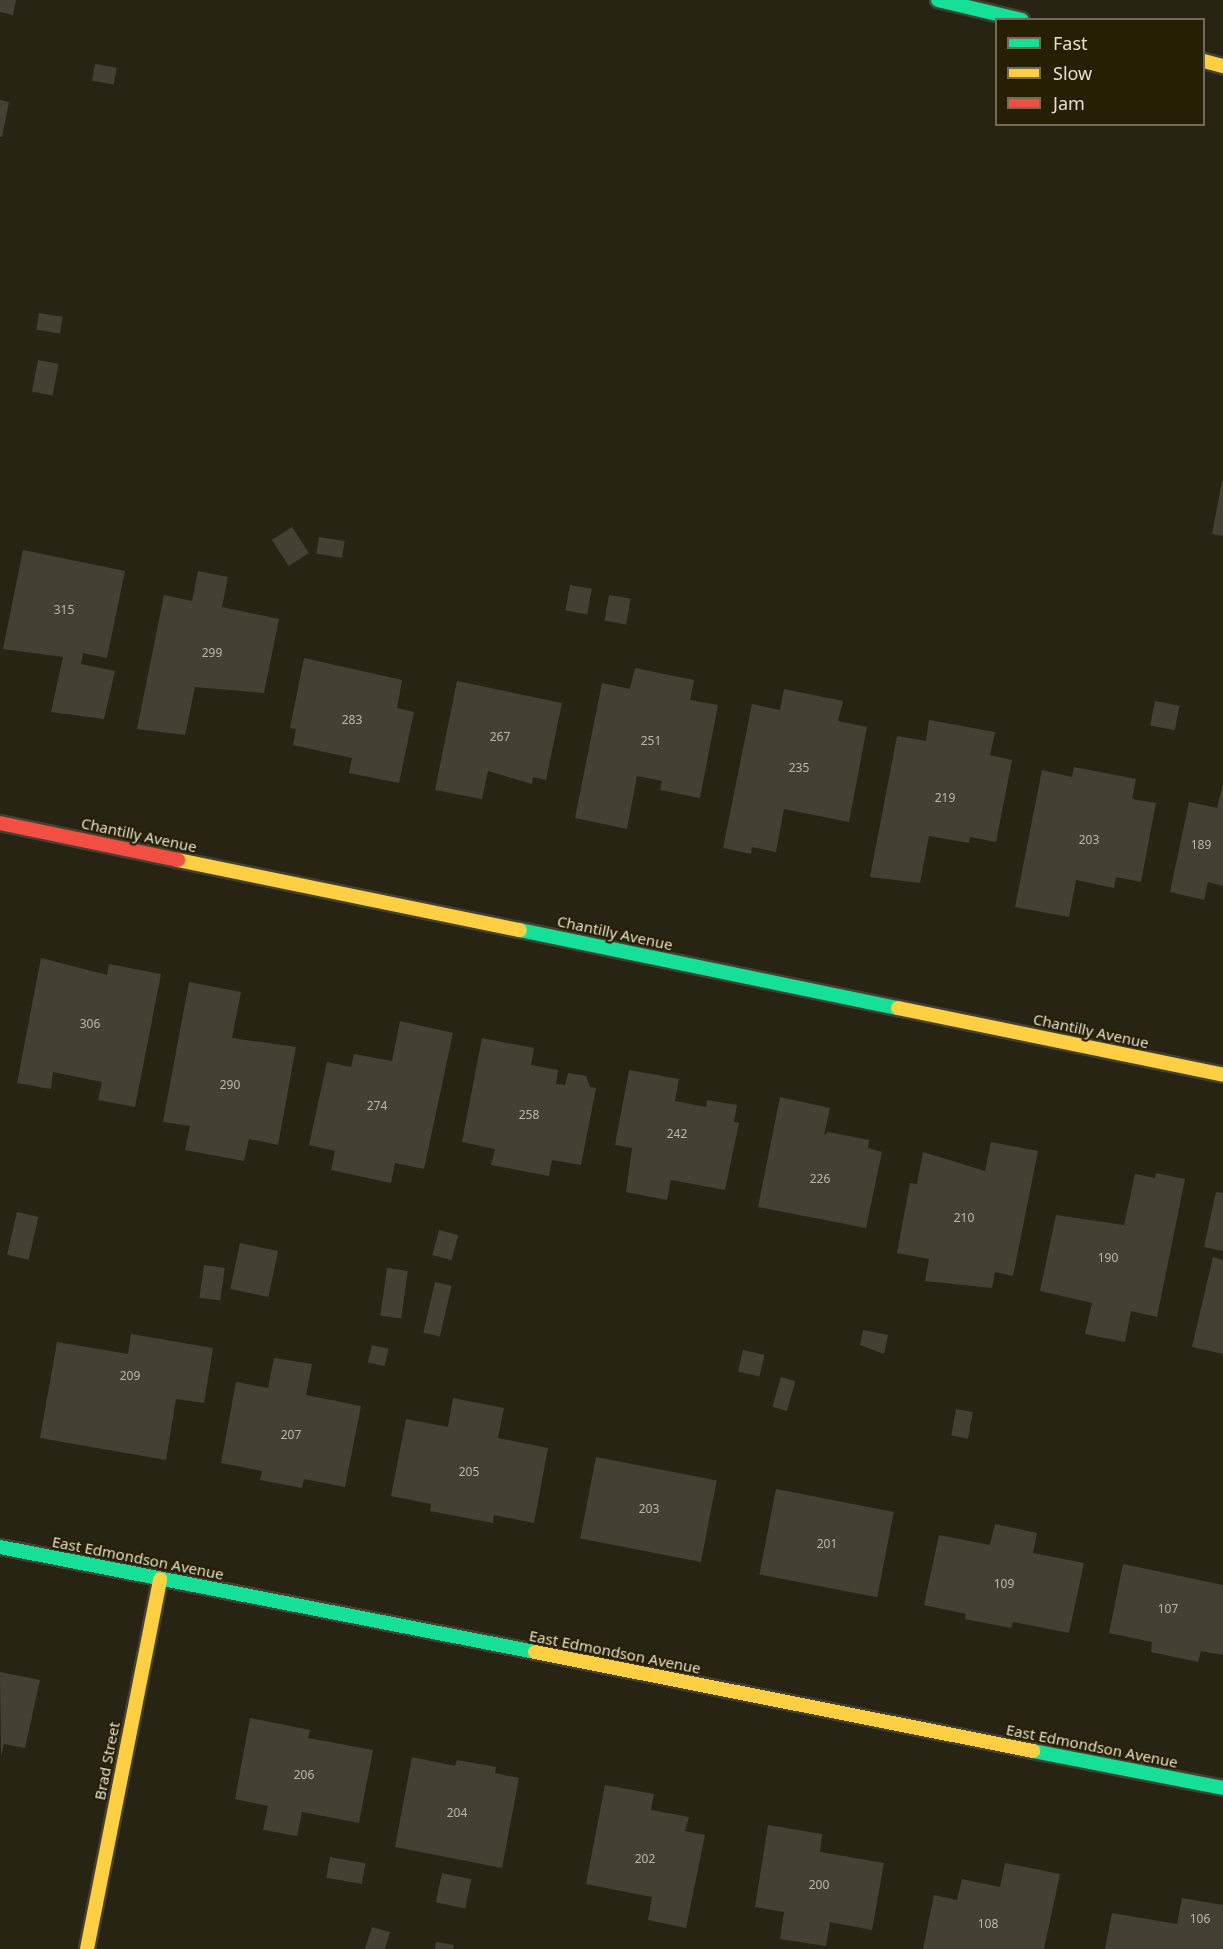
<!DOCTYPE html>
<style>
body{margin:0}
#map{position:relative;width:1223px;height:1949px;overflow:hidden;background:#282414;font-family:"Noto Sans",sans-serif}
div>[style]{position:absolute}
.building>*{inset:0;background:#444034;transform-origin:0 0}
.roads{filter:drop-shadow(2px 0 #444133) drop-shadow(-2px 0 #444133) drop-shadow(0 2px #444133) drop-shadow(0 -2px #444133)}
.fast>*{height:14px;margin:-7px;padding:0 7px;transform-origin:7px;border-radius:7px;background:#16e098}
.slow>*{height:14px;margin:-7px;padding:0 7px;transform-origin:7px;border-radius:7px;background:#ffcf43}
.jam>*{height:14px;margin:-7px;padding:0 7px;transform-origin:7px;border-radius:7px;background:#f24e42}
span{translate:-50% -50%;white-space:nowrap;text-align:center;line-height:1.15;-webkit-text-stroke:4.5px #261f03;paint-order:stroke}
.number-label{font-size:12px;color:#bbb7a8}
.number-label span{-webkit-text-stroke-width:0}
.street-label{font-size:15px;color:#e3dfce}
.legend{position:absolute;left:995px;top:18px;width:210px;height:108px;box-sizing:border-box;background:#261f03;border:2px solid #726c54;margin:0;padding:8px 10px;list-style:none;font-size:18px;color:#e3dfce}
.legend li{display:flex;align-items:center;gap:12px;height:30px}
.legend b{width:30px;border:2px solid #726c54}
</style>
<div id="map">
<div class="building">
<i style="clip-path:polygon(0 0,16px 0,13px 15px,0 12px)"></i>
<i style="left:95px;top:64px;width:22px;height:17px;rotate:10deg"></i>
<i style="clip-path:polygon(0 100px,9px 102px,2px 137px,0 137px)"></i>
<i style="left:39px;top:313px;width:24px;height:17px;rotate:9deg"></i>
<i style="left:38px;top:360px;width:21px;height:32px;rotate:11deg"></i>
<i style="clip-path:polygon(1222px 481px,1223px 481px,1223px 536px,1212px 534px)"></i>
<i style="left:292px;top:527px;width:31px;height:24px;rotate:57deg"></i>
<i style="left:319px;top:537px;width:26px;height:17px;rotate:9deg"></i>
<i style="clip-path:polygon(23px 550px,125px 571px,107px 658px,83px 653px,81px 664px,115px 671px,104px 719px,51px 712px,63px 657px,3px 649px)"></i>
<i style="clip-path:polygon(198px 571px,228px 577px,222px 607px,279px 619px,264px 693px,195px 687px,185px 735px,137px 729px,164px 595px,192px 601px)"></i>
<i style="left:570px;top:585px;width:22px;height:26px;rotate:10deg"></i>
<i style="left:609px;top:595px;width:22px;height:26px;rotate:10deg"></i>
<i style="clip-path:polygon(304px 658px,402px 680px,397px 708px,414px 712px,399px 783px,349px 773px,352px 758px,293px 745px,296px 729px,290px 728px)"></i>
<i style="clip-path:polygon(635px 668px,694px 680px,690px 700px,718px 705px,700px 798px,660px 790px,662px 781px,637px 776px,627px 829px,575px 818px,602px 683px,630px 689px)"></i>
<i style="clip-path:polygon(457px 681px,562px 703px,546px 780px,533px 777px,532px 784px,488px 771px,482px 799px,435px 790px)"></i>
<i style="clip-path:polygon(784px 689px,843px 701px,838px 721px,867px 727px,849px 822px,784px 809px,776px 852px,752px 847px,751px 854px,723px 848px,752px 704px,780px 710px)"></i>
<i style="left:1155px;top:701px;width:25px;height:25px;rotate:11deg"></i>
<i style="clip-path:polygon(929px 720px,995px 732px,990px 755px,1012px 760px,996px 842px,970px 837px,969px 843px,929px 836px,920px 883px,870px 877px,897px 736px,926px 741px)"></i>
<i style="clip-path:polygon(1074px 767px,1136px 779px,1132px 799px,1156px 803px,1141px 882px,1116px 877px,1114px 888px,1076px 880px,1069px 917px,1015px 907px,1042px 770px,1072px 777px)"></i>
<i style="clip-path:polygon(1223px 784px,1223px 886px,1208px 882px,1204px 900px,1170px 892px,1189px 802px,1217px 808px)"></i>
<i style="clip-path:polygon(41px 958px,107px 975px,109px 964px,161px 974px,135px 1107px,98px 1100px,102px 1082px,53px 1072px,51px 1089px,17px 1083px)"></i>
<i style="clip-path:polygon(189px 982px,241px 992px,232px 1038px,296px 1047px,278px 1145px,249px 1139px,244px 1161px,185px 1150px,190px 1126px,163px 1122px)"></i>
<i style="clip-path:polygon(400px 1021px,453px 1033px,424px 1169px,395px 1163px,391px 1183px,331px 1170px,335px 1151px,309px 1145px,327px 1062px,351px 1067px,354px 1054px,392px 1061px)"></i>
<i style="clip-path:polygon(482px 1038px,534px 1048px,531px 1065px,558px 1070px,556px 1084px,565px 1085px,568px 1073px,586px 1076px,590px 1087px,596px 1088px,581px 1165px,552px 1160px,549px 1176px,491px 1165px,495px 1149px,462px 1142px)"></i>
<i style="clip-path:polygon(629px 1070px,679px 1079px,675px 1101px,706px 1107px,707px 1100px,737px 1105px,734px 1122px,739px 1123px,725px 1190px,671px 1180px,667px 1200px,626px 1192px,632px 1148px,615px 1145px)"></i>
<i style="clip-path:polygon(780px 1097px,830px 1108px,824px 1135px,828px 1132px,869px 1140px,868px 1148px,882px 1152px,866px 1228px,758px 1207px)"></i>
<i style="clip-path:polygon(991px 1142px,1038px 1151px,1013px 1276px,995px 1272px,992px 1288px,925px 1281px,929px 1259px,897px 1253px,910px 1183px,917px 1184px,923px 1152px,985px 1171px)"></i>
<i style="clip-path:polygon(1156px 1173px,1185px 1179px,1157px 1317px,1131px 1311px,1125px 1342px,1085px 1334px,1092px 1303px,1040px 1291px,1056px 1215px,1124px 1225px,1135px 1174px,1155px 1178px)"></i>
<i style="clip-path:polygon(1216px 1192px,1223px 1193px,1223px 1251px,1204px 1247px)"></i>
<i style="left:17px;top:1212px;width:22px;height:44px;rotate:13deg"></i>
<i style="left:439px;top:1230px;width:20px;height:26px;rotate:15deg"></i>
<i style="left:240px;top:1243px;width:39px;height:47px;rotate:12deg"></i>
<i style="clip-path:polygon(1213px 1257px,1223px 1260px,1223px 1354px,1192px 1347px)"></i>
<i style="left:204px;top:1265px;width:21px;height:33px;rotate:8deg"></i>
<i style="left:387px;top:1268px;width:21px;height:48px;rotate:8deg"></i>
<i style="left:435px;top:1282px;width:17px;height:52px;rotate:13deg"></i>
<i style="clip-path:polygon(863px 1330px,888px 1335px,884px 1354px,860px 1345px)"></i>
<i style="clip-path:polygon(131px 1334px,213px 1348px,204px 1403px,176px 1399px,166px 1460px,40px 1438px,57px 1342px,128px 1354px)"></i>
<i style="left:372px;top:1345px;width:17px;height:18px;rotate:13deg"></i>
<i style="left:743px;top:1350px;width:22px;height:22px;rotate:13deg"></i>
<i style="clip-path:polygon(274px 1358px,312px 1364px,306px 1395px,361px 1406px,345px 1487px,304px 1479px,302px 1488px,260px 1480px,262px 1471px,221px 1463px,236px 1382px,268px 1388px)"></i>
<i style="left:781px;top:1377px;width:15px;height:31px;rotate:16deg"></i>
<i style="clip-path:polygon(453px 1398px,504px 1408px,498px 1438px,548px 1448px,534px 1523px,494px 1515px,493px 1523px,430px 1511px,431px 1504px,391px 1496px,406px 1419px,448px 1427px)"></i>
<i style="left:956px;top:1409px;width:17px;height:27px;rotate:10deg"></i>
<i style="left:596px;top:1457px;width:123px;height:83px;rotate:11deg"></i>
<i style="left:776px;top:1489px;width:120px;height:87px;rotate:11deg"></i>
<i style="clip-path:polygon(995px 1524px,1037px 1533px,1033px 1553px,1084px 1563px,1069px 1633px,1013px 1622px,1011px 1628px,965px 1619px,966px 1614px,924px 1605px,939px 1535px,990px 1545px)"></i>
<i style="clip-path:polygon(1123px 1564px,1223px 1585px,1223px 1655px,1201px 1651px,1198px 1662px,1151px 1652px,1152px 1642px,1109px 1633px)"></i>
<i style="clip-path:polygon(0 1672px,40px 1680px,25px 1748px,4px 1744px,1px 1756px)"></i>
<i style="clip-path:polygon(250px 1718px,310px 1730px,308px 1738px,373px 1750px,359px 1823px,302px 1812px,297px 1836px,263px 1830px,268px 1806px,235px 1799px)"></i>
<i style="clip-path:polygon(412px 1757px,455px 1766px,457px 1760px,496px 1767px,495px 1773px,519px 1778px,502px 1868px,395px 1847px)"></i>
<i style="clip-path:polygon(605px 1785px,654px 1794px,651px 1810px,689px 1817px,685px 1831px,705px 1835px,686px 1928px,648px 1920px,652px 1897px,586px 1884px)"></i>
<i style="clip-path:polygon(768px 1825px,822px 1834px,820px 1852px,884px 1863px,872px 1930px,830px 1922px,826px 1946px,780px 1939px,784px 1912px,755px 1907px)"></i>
<i style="left:330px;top:1857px;width:36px;height:21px;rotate:10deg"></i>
<i style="clip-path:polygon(1005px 1863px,1060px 1874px,1044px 1949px,923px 1949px,934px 1895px,957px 1900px,962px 1879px,1000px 1887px)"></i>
<i style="left:442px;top:1873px;width:30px;height:30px;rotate:12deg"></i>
<i style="clip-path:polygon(1182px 1898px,1223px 1905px,1223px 1949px,1105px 1949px,1112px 1913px,1177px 1924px)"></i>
<i style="clip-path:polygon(372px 1927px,390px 1932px,385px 1949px,365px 1949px)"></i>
<i style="clip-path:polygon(436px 1942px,454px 1945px,453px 1949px,435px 1949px)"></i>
</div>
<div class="roads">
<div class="fast">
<i style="left:938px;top:0;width:86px;rotate:13.4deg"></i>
<i style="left:520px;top:930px;width:386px;rotate:11.7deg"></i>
<i style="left:0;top:1547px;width:545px;rotate:11.1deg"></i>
<i style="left:1033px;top:1751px;width:194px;rotate:11deg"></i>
</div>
<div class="slow">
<i style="left:1204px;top:61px;width:20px;rotate:15deg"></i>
<i style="left:178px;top:860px;width:349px;rotate:11.6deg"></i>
<i style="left:898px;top:1008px;width:332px;rotate:11.6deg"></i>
<i style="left:535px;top:1652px;width:508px;rotate:11.24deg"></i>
<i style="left:87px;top:1949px;width:377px;rotate:-78.8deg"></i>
</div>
<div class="jam">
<i style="left:0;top:823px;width:182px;rotate:11.7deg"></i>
</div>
</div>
<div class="number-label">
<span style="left:64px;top:610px">315</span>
<span style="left:212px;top:653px">299</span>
<span style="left:352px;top:720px">283</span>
<span style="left:500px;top:737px">267</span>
<span style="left:651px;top:741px">251</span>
<span style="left:799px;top:768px">235</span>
<span style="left:945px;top:798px">219</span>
<span style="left:1089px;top:840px">203</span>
<span style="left:1201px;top:845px">189</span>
<span style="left:90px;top:1024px">306</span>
<span style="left:230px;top:1085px">290</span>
<span style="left:377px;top:1106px">274</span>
<span style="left:529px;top:1115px">258</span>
<span style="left:677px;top:1134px">242</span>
<span style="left:820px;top:1179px">226</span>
<span style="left:964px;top:1218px">210</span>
<span style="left:1108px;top:1258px">190</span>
<span style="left:130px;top:1376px">209</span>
<span style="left:291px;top:1435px">207</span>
<span style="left:469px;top:1472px">205</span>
<span style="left:649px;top:1509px">203</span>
<span style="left:827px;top:1544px">201</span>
<span style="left:1004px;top:1584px">109</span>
<span style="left:1168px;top:1609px">107</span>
<span style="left:304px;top:1775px">206</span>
<span style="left:457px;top:1813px">204</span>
<span style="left:645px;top:1859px">202</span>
<span style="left:819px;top:1885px">200</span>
<span style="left:1200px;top:1919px">106</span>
<span style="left:988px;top:1924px">108</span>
</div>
<div class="street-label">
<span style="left:139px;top:835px;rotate:12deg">Chantilly Avenue</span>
<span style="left:615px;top:933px;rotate:12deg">Chantilly Avenue</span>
<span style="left:1091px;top:1031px;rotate:12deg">Chantilly Avenue</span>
<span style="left:138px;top:1558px;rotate:11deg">East Edmondson Avenue</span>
<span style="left:615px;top:1652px;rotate:11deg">East Edmondson Avenue</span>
<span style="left:1092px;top:1746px;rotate:11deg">East Edmondson Avenue</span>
<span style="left:107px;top:1761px;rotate:-79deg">Brad Street</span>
</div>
<ul class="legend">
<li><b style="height:8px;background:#16e098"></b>Fast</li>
<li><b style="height:8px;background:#ffcf43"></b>Slow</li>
<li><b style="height:8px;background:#f24e42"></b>Jam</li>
</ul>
</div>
